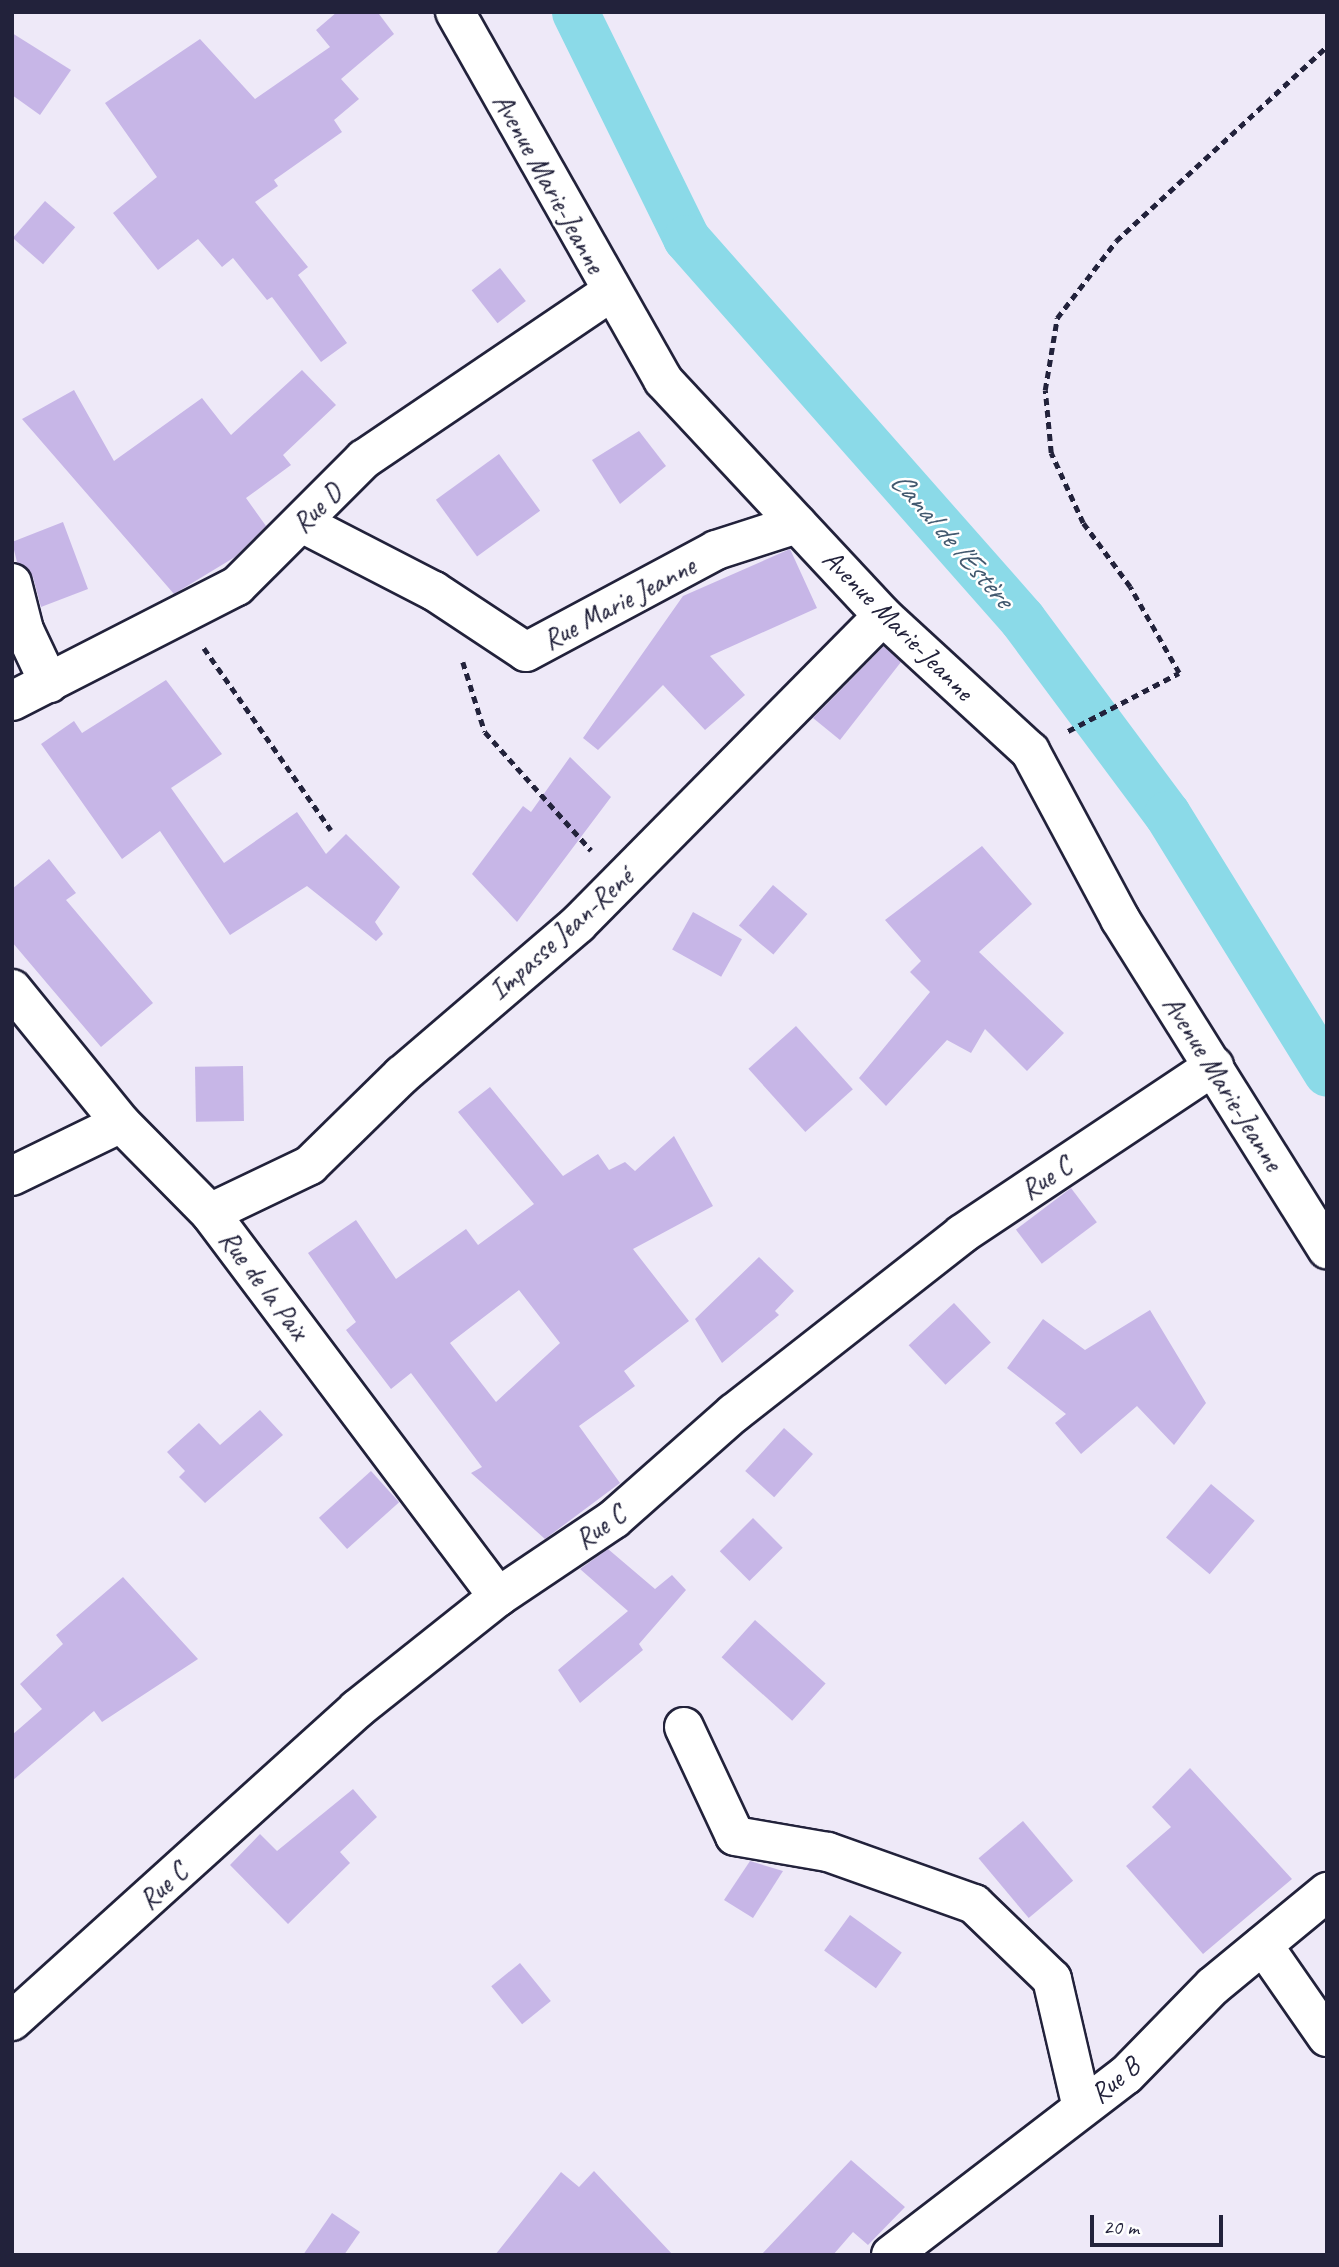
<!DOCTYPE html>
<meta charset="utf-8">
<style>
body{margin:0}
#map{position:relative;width:1339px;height:2267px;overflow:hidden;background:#eee9f8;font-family:Caveat,sans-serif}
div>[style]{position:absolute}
.canal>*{height:47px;margin:-23.5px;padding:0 23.5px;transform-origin:23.5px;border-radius:23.5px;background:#8bdae8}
.building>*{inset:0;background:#c7b6e7;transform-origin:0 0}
.path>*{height:4.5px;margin-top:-2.25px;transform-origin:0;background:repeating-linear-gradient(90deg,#22223b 0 7px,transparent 0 12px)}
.roads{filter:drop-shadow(2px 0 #22223b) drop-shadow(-2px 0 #22223b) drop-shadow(0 2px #22223b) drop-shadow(0 -2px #22223b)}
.street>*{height:38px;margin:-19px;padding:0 19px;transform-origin:19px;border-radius:19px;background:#fff}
span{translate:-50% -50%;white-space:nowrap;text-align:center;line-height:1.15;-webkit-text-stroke:5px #fff;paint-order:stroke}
.street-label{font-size:28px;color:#22223b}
.water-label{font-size:30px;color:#42596f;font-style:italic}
.frame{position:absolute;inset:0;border:14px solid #22223b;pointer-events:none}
.scale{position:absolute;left:1090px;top:2215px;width:133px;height:32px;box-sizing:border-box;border:4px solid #22223b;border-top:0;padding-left:9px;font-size:21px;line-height:24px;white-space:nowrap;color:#22223b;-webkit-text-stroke:5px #fff;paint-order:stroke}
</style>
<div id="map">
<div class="canal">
<i style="left:575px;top:12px;width:252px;rotate:63.8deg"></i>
<i style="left:686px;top:238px;width:508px;rotate:48.59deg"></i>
<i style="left:1022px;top:619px;width:243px;rotate:53.4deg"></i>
<i style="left:1167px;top:814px;width:304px;rotate:58.3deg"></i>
</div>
<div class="building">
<i style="clip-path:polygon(337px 12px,379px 14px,394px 34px,341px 79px,359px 99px,334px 120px,342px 132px,274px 180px,278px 186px,255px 202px,308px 267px,298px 275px,347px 343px,321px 362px,272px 297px,267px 300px,233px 258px,222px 267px,198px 239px,158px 270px,113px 213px,157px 177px,105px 103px,200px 39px,255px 99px,330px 47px,316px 30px)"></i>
<i style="clip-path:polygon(12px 33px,71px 70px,40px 115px,12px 95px)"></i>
<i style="left:45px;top:201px;width:40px;height:49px;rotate:41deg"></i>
<i style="left:500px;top:268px;width:42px;height:36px;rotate:52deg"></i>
<i style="clip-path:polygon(302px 370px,336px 405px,283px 455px,291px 465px,246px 498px,266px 526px,235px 557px,174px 594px,22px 419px,74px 390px,114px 461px,202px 398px,231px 435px)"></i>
<i style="clip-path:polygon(639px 431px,666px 466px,620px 504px,592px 460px)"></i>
<i style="left:499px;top:454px;width:70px;height:78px;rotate:54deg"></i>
<i style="clip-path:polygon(63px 522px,88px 589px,41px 607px,33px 577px,17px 562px,12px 542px)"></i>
<i style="clip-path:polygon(790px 549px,817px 608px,710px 656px,745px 695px,705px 730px,663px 685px,598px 750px,583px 738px,683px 596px)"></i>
<i style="clip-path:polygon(884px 646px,901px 662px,840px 740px,813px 718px)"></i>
<i style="clip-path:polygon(166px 680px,222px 754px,171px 788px,224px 863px,297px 812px,326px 854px,346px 834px,400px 887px,375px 922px,383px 934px,376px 941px,307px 886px,230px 935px,160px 831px,122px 859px,41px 744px,74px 721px,82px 733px)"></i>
<i style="clip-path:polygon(570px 757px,611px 797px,517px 922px,472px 874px,523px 806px,531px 812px)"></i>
<i style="clip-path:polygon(982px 846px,1032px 904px,979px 952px,1064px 1033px,1027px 1071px,985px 1029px,971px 1053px,947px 1040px,886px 1106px,859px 1078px,930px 992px,910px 972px,921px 961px,885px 920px)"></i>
<i style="clip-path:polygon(49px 859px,76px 893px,66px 900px,153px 1003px,101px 1047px,12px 942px,12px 889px)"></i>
<i style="left:773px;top:885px;width:45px;height:53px;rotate:40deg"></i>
<i style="left:693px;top:912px;width:56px;height:43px;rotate:29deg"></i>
<i style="left:796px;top:1026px;width:85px;height:64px;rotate:48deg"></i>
<i style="left:243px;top:1066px;width:55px;height:48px;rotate:89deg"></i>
<i style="clip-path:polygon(evenodd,490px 1087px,563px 1176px,598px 1154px,609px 1170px,625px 1162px,635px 1171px,674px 1136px,713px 1206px,633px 1249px,689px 1321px,624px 1371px,635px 1386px,579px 1426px,620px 1483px,545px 1539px,471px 1473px,482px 1467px,411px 1373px,391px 1389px,346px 1330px,356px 1322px,308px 1253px,356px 1220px,396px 1279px,466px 1229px,478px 1245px,534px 1204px,458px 1112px,490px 1087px,519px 1290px,560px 1343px,496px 1402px,450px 1343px,519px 1290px)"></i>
<i style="left:1071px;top:1188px;width:43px;height:69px;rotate:53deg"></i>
<i style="clip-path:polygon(759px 1257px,794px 1291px,775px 1311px,779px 1315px,722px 1363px,695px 1319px)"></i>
<i style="left:954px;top:1303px;width:54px;height:62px;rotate:47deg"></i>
<i style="clip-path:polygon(1150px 1310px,1206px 1403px,1174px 1445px,1137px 1406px,1081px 1454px,1055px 1423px,1066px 1414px,1007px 1368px,1043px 1319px,1085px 1350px)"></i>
<i style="clip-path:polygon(260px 1410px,283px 1435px,205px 1503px,179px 1477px,185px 1471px,167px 1452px,199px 1423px,220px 1445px)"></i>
<i style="left:784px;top:1428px;width:39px;height:58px;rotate:42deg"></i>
<i style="left:371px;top:1471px;width:42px;height:70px;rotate:48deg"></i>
<i style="left:1211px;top:1484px;width:57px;height:70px;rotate:40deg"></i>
<i style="left:753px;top:1518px;width:42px;height:47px;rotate:45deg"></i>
<i style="clip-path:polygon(608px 1549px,655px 1589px,672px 1575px,686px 1590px,639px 1644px,643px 1650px,580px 1703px,558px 1670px,628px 1611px,580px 1569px)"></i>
<i style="clip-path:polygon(123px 1577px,198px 1659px,102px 1722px,94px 1711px,12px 1781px,12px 1735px,42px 1709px,20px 1684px,63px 1644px,56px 1635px)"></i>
<i style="left:755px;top:1620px;width:95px;height:50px;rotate:42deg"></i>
<i style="clip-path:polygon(1190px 1768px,1292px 1879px,1203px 1954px,1126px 1866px,1171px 1827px,1152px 1807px)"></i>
<i style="clip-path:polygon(353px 1789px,377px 1817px,340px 1852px,350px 1863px,288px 1924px,230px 1865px,260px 1834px,277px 1851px)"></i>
<i style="left:1023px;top:1821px;width:78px;height:58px;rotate:50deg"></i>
<i style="clip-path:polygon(750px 1861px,783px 1871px,753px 1918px,724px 1900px)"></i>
<i style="left:850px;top:1915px;width:64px;height:44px;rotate:36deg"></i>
<i style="left:520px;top:1963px;width:49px;height:37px;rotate:51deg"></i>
<i style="clip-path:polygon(851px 2160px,905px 2207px,868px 2245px,853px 2232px,833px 2255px,761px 2255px)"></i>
<i style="clip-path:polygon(594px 2171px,673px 2255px,495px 2255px,561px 2172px,579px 2187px)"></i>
<i style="clip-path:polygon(332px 2213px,360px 2232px,344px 2255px,303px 2255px)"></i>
</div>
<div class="path">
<i style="left:204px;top:648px;width:222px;rotate:55.1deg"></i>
<i style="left:463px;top:662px;width:73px;rotate:72.6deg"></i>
<i style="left:485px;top:732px;width:159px;rotate:48.1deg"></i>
<i style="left:1068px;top:731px;width:125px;rotate:-27.6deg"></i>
<i style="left:1179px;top:673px;width:99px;rotate:-119.7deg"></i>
<i style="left:1130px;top:587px;width:79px;rotate:-126.3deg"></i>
<i style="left:1083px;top:523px;width:77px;rotate:-114.6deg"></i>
<i style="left:1051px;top:453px;width:63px;rotate:-95.4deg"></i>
<i style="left:1045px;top:390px;width:73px;rotate:-80.5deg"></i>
<i style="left:1057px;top:318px;width:97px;rotate:-52.5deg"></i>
<i style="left:1116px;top:241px;width:287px;rotate:-42.7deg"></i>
</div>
<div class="roads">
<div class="street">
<i style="left:455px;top:12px;width:423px;rotate:60.5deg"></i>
<i style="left:663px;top:380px;width:323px;rotate:47deg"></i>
<i style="left:883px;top:616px;width:200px;rotate:42.6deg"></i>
<i style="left:1030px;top:751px;width:191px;rotate:61.8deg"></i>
<i style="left:1120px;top:919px;width:390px;rotate:57.9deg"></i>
<i style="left:302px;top:523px;width:148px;rotate:27.3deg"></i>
<i style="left:434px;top:591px;width:110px;rotate:33.5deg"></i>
<i style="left:526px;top:652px;width:216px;rotate:-28.2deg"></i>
<i style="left:716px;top:550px;width:85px;rotate:-17.8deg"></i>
<i style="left:12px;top:583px;width:49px;rotate:75.7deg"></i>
<i style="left:24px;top:630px;width:59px;rotate:64.7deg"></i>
<i style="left:12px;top:701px;width:253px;rotate:-27.1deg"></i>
<i style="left:237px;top:586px;width:180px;rotate:-45deg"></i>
<i style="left:364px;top:459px;width:296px;rotate:-34.1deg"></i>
<i style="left:12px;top:989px;width:173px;rotate:50.9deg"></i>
<i style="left:121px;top:1123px;width:127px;rotate:45.3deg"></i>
<i style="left:210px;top:1213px;width:480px;rotate:53.1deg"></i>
<i style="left:12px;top:1176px;width:121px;rotate:-25.9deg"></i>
<i style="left:210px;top:1213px;width:111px;rotate:-25.6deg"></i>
<i style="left:310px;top:1165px;width:129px;rotate:-44.4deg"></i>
<i style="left:402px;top:1075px;width:232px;rotate:-40.6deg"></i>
<i style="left:578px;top:924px;width:433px;rotate:-45.3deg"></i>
<i style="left:684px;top:1727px;width:120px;rotate:64.9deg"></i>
<i style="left:735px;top:1836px;width:94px;rotate:9.8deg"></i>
<i style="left:828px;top:1852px;width:155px;rotate:19.6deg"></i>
<i style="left:974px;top:1904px;width:108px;rotate:43.9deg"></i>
<i style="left:1052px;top:1979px;width:132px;rotate:76.9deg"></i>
<i style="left:1263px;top:1945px;width:112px;rotate:55.2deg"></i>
<i style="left:12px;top:2021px;width:465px;rotate:-42.1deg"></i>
<i style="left:357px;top:1709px;width:180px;rotate:-38.5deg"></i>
<i style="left:498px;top:1597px;width:140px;rotate:-33.9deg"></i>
<i style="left:614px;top:1519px;width:160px;rotate:-41.5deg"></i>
<i style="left:734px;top:1413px;width:290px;rotate:-38.1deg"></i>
<i style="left:962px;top:1234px;width:303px;rotate:-33.7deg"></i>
<i style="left:891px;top:2255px;width:296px;rotate:-37.5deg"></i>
<i style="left:1126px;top:2075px;width:124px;rotate:-45.7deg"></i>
<i style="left:1213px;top:1986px;width:148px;rotate:-39.5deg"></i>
</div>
</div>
<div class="street-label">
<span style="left:549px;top:183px;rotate:61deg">Avenue Marie-Jeanne</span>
<span style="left:317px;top:508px;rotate:-45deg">Rue D</span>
<span style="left:619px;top:603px;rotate:-28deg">Rue Marie Jeanne</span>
<span style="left:898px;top:625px;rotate:45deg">Avenue Marie-Jeanne</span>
<span style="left:561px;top:934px;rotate:-42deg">Impasse Jean-René</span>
<span style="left:1223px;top:1083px;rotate:58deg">Avenue Marie-Jeanne</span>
<span style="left:1046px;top:1178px;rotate:-34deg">Rue C</span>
<span style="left:264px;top:1285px;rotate:53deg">Rue de la Paix</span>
<span style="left:600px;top:1527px;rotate:-36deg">Rue C</span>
<span style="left:163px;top:1886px;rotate:-43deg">Rue C</span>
<span style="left:1115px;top:2080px;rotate:-40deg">Rue B</span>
</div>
<div class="water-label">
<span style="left:952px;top:539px;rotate:49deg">Canal de l'Estère</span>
</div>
<div class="frame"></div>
<div class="scale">20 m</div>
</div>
